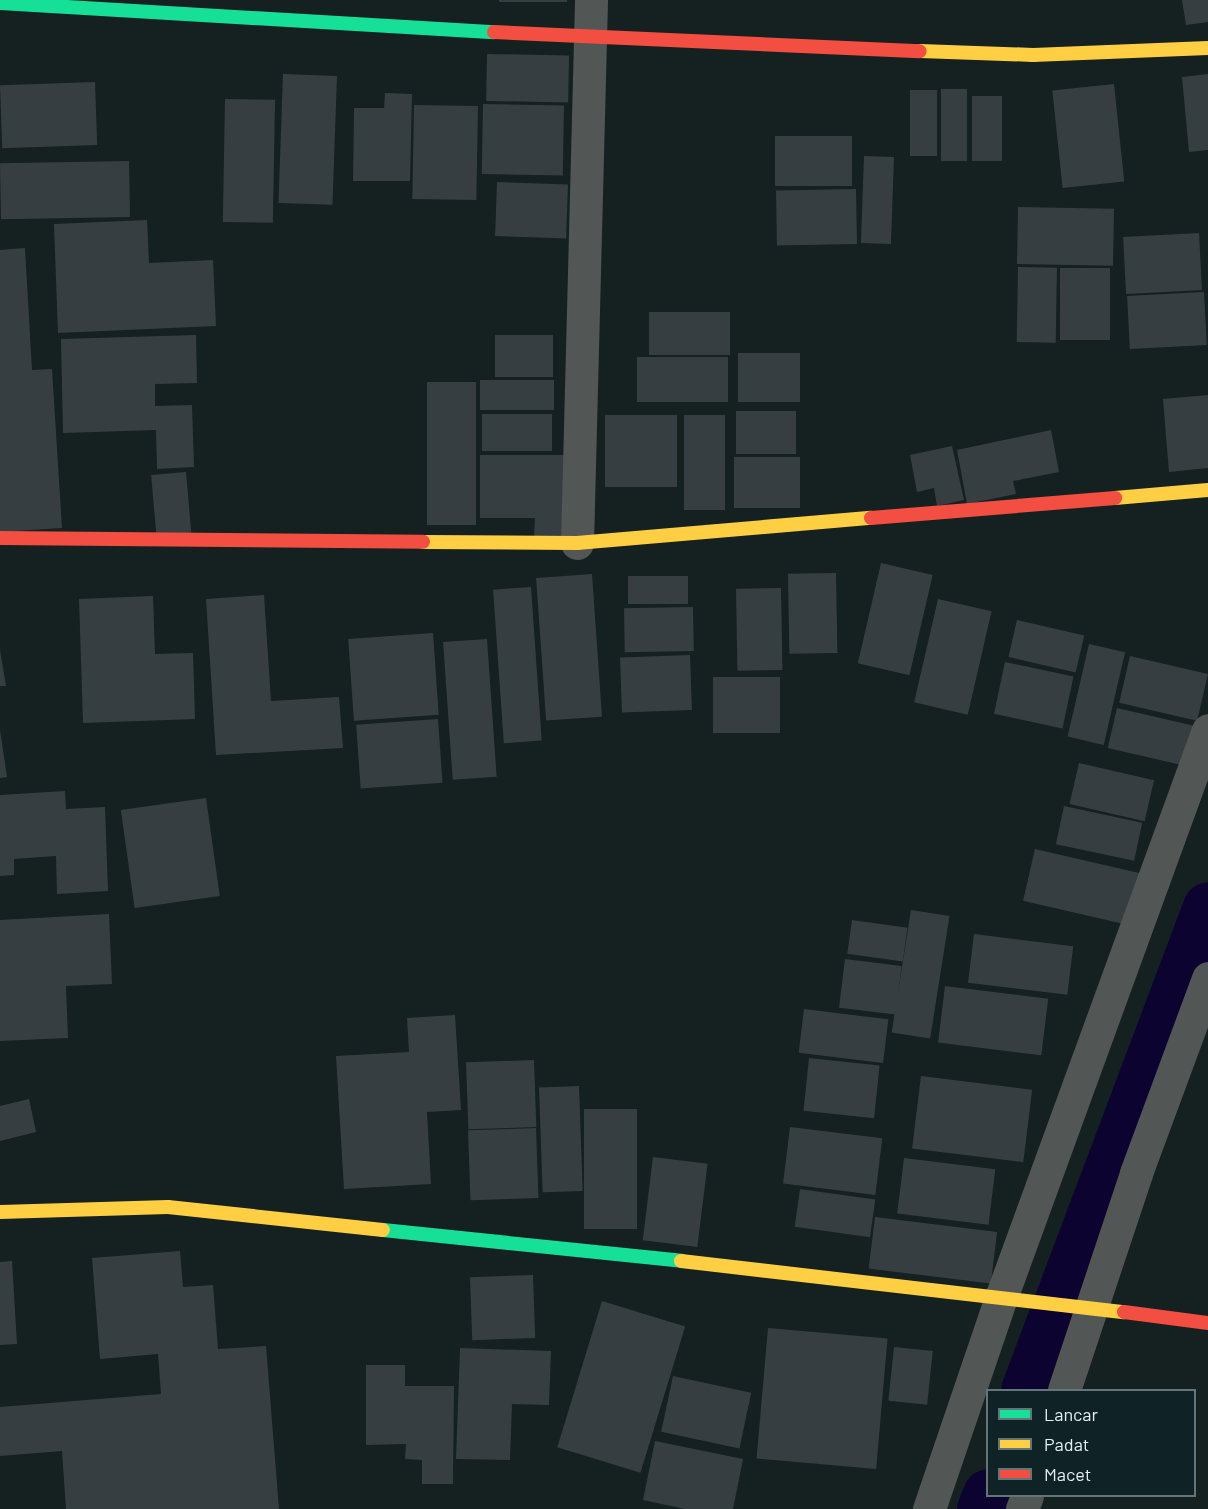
<!DOCTYPE html>
<style>
body{margin:0}
#map{position:relative;width:1208px;height:1509px;overflow:hidden;background:#152021;font-family:Barlow,sans-serif}
div>[style]{position:absolute}
.canal>*{height:51px;margin:-25.5px;padding:0 25.5px;transform-origin:25.5px;border-radius:25.5px;background:#0c0330}
.building>*{inset:0;background:#363e42;transform-origin:0 0}
.street>*{height:33px;margin:-16.5px;padding:0 16.5px;transform-origin:16.5px;border-radius:16.5px;background:#525655}
.fast>*{height:14px;margin:-7px;padding:0 7px;transform-origin:7px;border-radius:7px;background:#16e098}
.slow>*{height:14px;margin:-7px;padding:0 7px;transform-origin:7px;border-radius:7px;background:#ffcf43}
.jam>*{height:14px;margin:-7px;padding:0 7px;transform-origin:7px;border-radius:7px;background:#f24e42}
span{translate:-50% -50%;white-space:nowrap;text-align:center;line-height:1.15;-webkit-text-stroke:4.5px #0f2327;paint-order:stroke}
.legend{position:absolute;left:986px;top:1389px;width:210px;height:108px;box-sizing:border-box;background:#0f2327;border:2px solid #647579;margin:0;padding:8px 10px;list-style:none;font-size:18px;color:#e4f0f3}
.legend li{display:flex;align-items:center;gap:12px;height:30px}
.legend b{width:30px;border:2px solid #647579}
</style>
<div id="map">
<div class="canal">
<i style="left:1026px;top:1390px;width:516px;rotate:-69.35deg"></i>
<i style="left:982px;top:1509px;width:16px;rotate:-68deg"></i>
</div>
<div class="building">
<i style="left:499px;top:0;width:68px;height:2px"></i>
<i style="clip-path:polygon(1182px 0,1208px 0,1208px 22px,1186px 25px)"></i>
<i style="left:487px;top:54px;width:82px;height:47px;rotate:1deg"></i>
<i style="left:283px;top:74px;width:54px;height:129px;rotate:2deg"></i>
<i style="clip-path:polygon(1208px 74px,1208px 150px,1189px 152px,1182px 77px)"></i>
<i style="left:95px;top:82px;width:63px;height:95px;rotate:88deg"></i>
<i style="left:1114px;top:84px;width:98px;height:62px;rotate:84deg"></i>
<i style="left:967px;top:89px;width:72px;height:26px;rotate:90deg"></i>
<i style="left:910px;top:90px;width:27px;height:66px"></i>
<i style="clip-path:polygon(385px 93px,412px 94px,410px 181px,353px 181px,354px 108px,384px 108px)"></i>
<i style="left:972px;top:96px;width:30px;height:65px"></i>
<i style="left:225px;top:99px;width:50px;height:123px;rotate:1deg"></i>
<i style="left:483px;top:104px;width:81px;height:70px;rotate:1deg"></i>
<i style="left:414px;top:105px;width:64px;height:94px;rotate:1deg"></i>
<i style="left:775px;top:136px;width:77px;height:50px"></i>
<i style="left:864px;top:156px;width:30px;height:87px;rotate:2deg"></i>
<i style="left:129px;top:161px;width:56px;height:129px;rotate:89deg"></i>
<i style="left:497px;top:182px;width:71px;height:54px;rotate:2deg"></i>
<i style="left:856px;top:189px;width:55px;height:80px;rotate:89deg"></i>
<i style="left:1018px;top:207px;width:96px;height:57px;rotate:1deg"></i>
<i style="clip-path:polygon(147px 220px,149px 263px,213px 260px,216px 326px,58px 333px,54px 224px)"></i>
<i style="left:1199px;top:233px;width:57px;height:76px;rotate:87deg"></i>
<i style="clip-path:polygon(25px 248px,32px 370px,52px 369px,62px 528px,0 532px,0 250px)"></i>
<i style="left:1018px;top:267px;width:39px;height:75px;rotate:1deg"></i>
<i style="left:1060px;top:268px;width:50px;height:72px"></i>
<i style="left:1204px;top:292px;width:53px;height:77px;rotate:87deg"></i>
<i style="left:649px;top:312px;width:81px;height:43px"></i>
<i style="clip-path:polygon(196px 335px,197px 383px,155px 384px,155px 406px,192px 405px,194px 467px,157px 469px,156px 430px,63px 433px,61px 339px)"></i>
<i style="left:495px;top:335px;width:58px;height:42px"></i>
<i style="left:738px;top:353px;width:62px;height:49px"></i>
<i style="left:637px;top:357px;width:91px;height:45px"></i>
<i style="left:480px;top:380px;width:74px;height:30px"></i>
<i style="left:476px;top:382px;width:143px;height:49px;rotate:90deg"></i>
<i style="clip-path:polygon(1208px 395px,1208px 468px,1169px 472px,1163px 399px)"></i>
<i style="left:736px;top:411px;width:60px;height:43px"></i>
<i style="left:482px;top:414px;width:70px;height:37px"></i>
<i style="left:605px;top:415px;width:72px;height:72px"></i>
<i style="left:684px;top:415px;width:41px;height:95px"></i>
<i style="clip-path:polygon(1051px 430px,1059px 472px,1013px 481px,1016px 494px,967px 504px,957px 450px)"></i>
<i style="clip-path:polygon(952px 446px,964px 500px,937px 506px,934px 488px,917px 492px,910px 455px)"></i>
<i style="clip-path:polygon(480px 455px,573px 455px,573px 536px,534px 537px,535px 518px,480px 518px)"></i>
<i style="left:800px;top:457px;width:51px;height:66px;rotate:90deg"></i>
<i style="left:186px;top:472px;width:61px;height:35px;rotate:85deg"></i>
<i style="left:881px;top:563px;width:53px;height:103px;rotate:13deg"></i>
<i style="left:836px;top:573px;width:80px;height:48px;rotate:89deg"></i>
<i style="left:592px;top:574px;width:143px;height:56px;rotate:86deg"></i>
<i style="left:688px;top:576px;width:28px;height:60px;rotate:90deg"></i>
<i style="left:531px;top:587px;width:154px;height:38px;rotate:86deg"></i>
<i style="left:781px;top:588px;width:82px;height:45px;rotate:89deg"></i>
<i style="clip-path:polygon(264px 595px,271px 701px,339px 697px,343px 748px,216px 755px,206px 599px)"></i>
<i style="clip-path:polygon(153px 596px,155px 654px,193px 653px,195px 719px,83px 723px,79px 599px)"></i>
<i style="left:938px;top:599px;width:55px;height:106px;rotate:13deg"></i>
<i style="left:693px;top:607px;width:44px;height:69px;rotate:89deg"></i>
<i style="left:1017px;top:620px;width:69px;height:38px;rotate:13deg"></i>
<i style="left:433px;top:633px;width:82px;height:85px;rotate:86deg"></i>
<i style="left:487px;top:639px;width:138px;height:44px;rotate:86deg"></i>
<i style="left:1089px;top:644px;width:37px;height:95px;rotate:13deg"></i>
<i style="clip-path:polygon(0 650px,6px 686px,0 686px)"></i>
<i style="left:690px;top:655px;width:55px;height:70px;rotate:88deg"></i>
<i style="left:1130px;top:656px;width:80px;height:48px;rotate:13deg"></i>
<i style="left:1005px;top:662px;width:70px;height:53px;rotate:12deg"></i>
<i style="left:713px;top:677px;width:67px;height:56px"></i>
<i style="left:1117px;top:708px;width:81px;height:41px;rotate:13deg"></i>
<i style="left:438px;top:719px;width:64px;height:82px;rotate:86deg"></i>
<i style="clip-path:polygon(0 730px,7px 777px,0 778px)"></i>
<i style="left:1079px;top:763px;width:77px;height:42px;rotate:13deg"></i>
<i style="clip-path:polygon(65px 791px,66px 809px,105px 807px,108px 891px,57px 894px,56px 856px,14px 859px,14px 875px,0 876px,0 795px)"></i>
<i style="left:206px;top:798px;width:99px;height:86px;rotate:82deg"></i>
<i style="left:1064px;top:806px;width:80px;height:39px;rotate:12deg"></i>
<i style="left:1035px;top:849px;width:109px;height:53px;rotate:13deg"></i>
<i style="left:911px;top:910px;width:39px;height:124px;rotate:9deg"></i>
<i style="clip-path:polygon(109px 914px,112px 984px,66px 986px,68px 1038px,0 1041px,0 920px)"></i>
<i style="left:852px;top:920px;width:56px;height:34px;rotate:8deg"></i>
<i style="left:974px;top:934px;width:100px;height:49px;rotate:7deg"></i>
<i style="left:845px;top:959px;width:57px;height:49px;rotate:7deg"></i>
<i style="left:945px;top:986px;width:104px;height:57px;rotate:7deg"></i>
<i style="left:804px;top:1009px;width:85px;height:44px;rotate:7deg"></i>
<i style="clip-path:polygon(455px 1015px,461px 1110px,427px 1112px,431px 1184px,344px 1189px,336px 1056px,409px 1052px,407px 1018px)"></i>
<i style="left:809px;top:1058px;width:71px;height:53px;rotate:6deg"></i>
<i style="left:534px;top:1060px;width:67px;height:68px;rotate:88deg"></i>
<i style="left:921px;top:1076px;width:112px;height:73px;rotate:7deg"></i>
<i style="left:579px;top:1086px;width:105px;height:40px;rotate:88deg"></i>
<i style="clip-path:polygon(29px 1099px,36px 1132px,0 1141px,0 1106px)"></i>
<i style="left:584px;top:1109px;width:53px;height:120px"></i>
<i style="left:790px;top:1127px;width:93px;height:57px;rotate:7deg"></i>
<i style="left:536px;top:1128px;width:70px;height:68px;rotate:88deg"></i>
<i style="left:653px;top:1157px;width:55px;height:84px;rotate:7deg"></i>
<i style="left:904px;top:1158px;width:92px;height:56px;rotate:7deg"></i>
<i style="left:800px;top:1189px;width:76px;height:38px;rotate:8deg"></i>
<i style="left:875px;top:1217px;width:123px;height:52px;rotate:7deg"></i>
<i style="clip-path:polygon(180px 1251px,183px 1287px,213px 1285px,218px 1349px,266px 1346px,279px 1509px,66px 1509px,62px 1451px,0 1456px,0 1407px,161px 1394px,158px 1354px,100px 1359px,92px 1258px)"></i>
<i style="clip-path:polygon(12px 1261px,17px 1344px,0 1345px,0 1262px)"></i>
<i style="left:533px;top:1275px;width:63px;height:63px;rotate:88deg"></i>
<i style="left:602px;top:1301px;width:87px;height:153px;rotate:17deg"></i>
<i style="left:768px;top:1328px;width:120px;height:131px;rotate:5deg"></i>
<i style="left:894px;top:1347px;width:39px;height:54px;rotate:6deg"></i>
<i style="clip-path:polygon(460px 1348px,551px 1351px,549px 1405px,512px 1404px,510px 1460px,456px 1459px)"></i>
<i style="clip-path:polygon(366px 1365px,405px 1365px,405px 1386px,454px 1386px,453px 1484px,422px 1484px,422px 1460px,405px 1459px,406px 1444px,366px 1445px)"></i>
<i style="left:673px;top:1376px;width:80px;height:57px;rotate:12deg"></i>
<i style="clip-path:polygon(655px 1441px,743px 1459px,733px 1509px,685px 1509px,643px 1500px)"></i>
</div>
<div class="street">
<i style="left:577px;top:543px;width:543px;rotate:-88.52deg"></i>
<i style="left:1064px;top:1390px;width:229px;rotate:-71.6deg"></i>
<i style="left:1136px;top:1173px;width:208px;rotate:-69.7deg"></i>
<i style="left:929px;top:1509px;width:226px;rotate:-71.2deg"></i>
<i style="left:1002px;top:1295px;width:601px;rotate:-69.97deg"></i>
<i style="left:1022px;top:1509px;width:14px;rotate:-69deg"></i>
</div>
<div class="fast">
<i style="left:0;top:3px;width:495px;rotate:3.4deg"></i>
<i style="left:383px;top:1230px;width:300px;rotate:5.9deg"></i>
</div>
<div class="slow">
<i style="left:920px;top:51px;width:113px;rotate:2deg"></i>
<i style="left:1033px;top:55px;width:175px;rotate:-2.3deg"></i>
<i style="left:1115px;top:498px;width:93px;rotate:-4.9deg"></i>
<i style="left:423px;top:542px;width:154px;rotate:0.4deg"></i>
<i style="left:577px;top:543px;width:295px;rotate:-4.9deg"></i>
<i style="left:0;top:1212px;width:168px;rotate:-1.7deg"></i>
<i style="left:168px;top:1207px;width:216px;rotate:6.1deg"></i>
<i style="left:681px;top:1261px;width:446px;rotate:6.6deg"></i>
</div>
<div class="jam">
<i style="left:494px;top:32px;width:426px;rotate:2.6deg"></i>
<i style="left:871px;top:518px;width:245px;rotate:-4.7deg"></i>
<i style="left:0;top:538px;width:423px;rotate:0.5deg"></i>
<i style="left:1124px;top:1312px;width:85px;rotate:7.5deg"></i>
</div>
<ul class="legend">
<li><b style="height:8px;background:#16e098"></b>Lancar</li>
<li><b style="height:8px;background:#ffcf43"></b>Padat</li>
<li><b style="height:8px;background:#f24e42"></b>Macet</li>
</ul>
</div>
